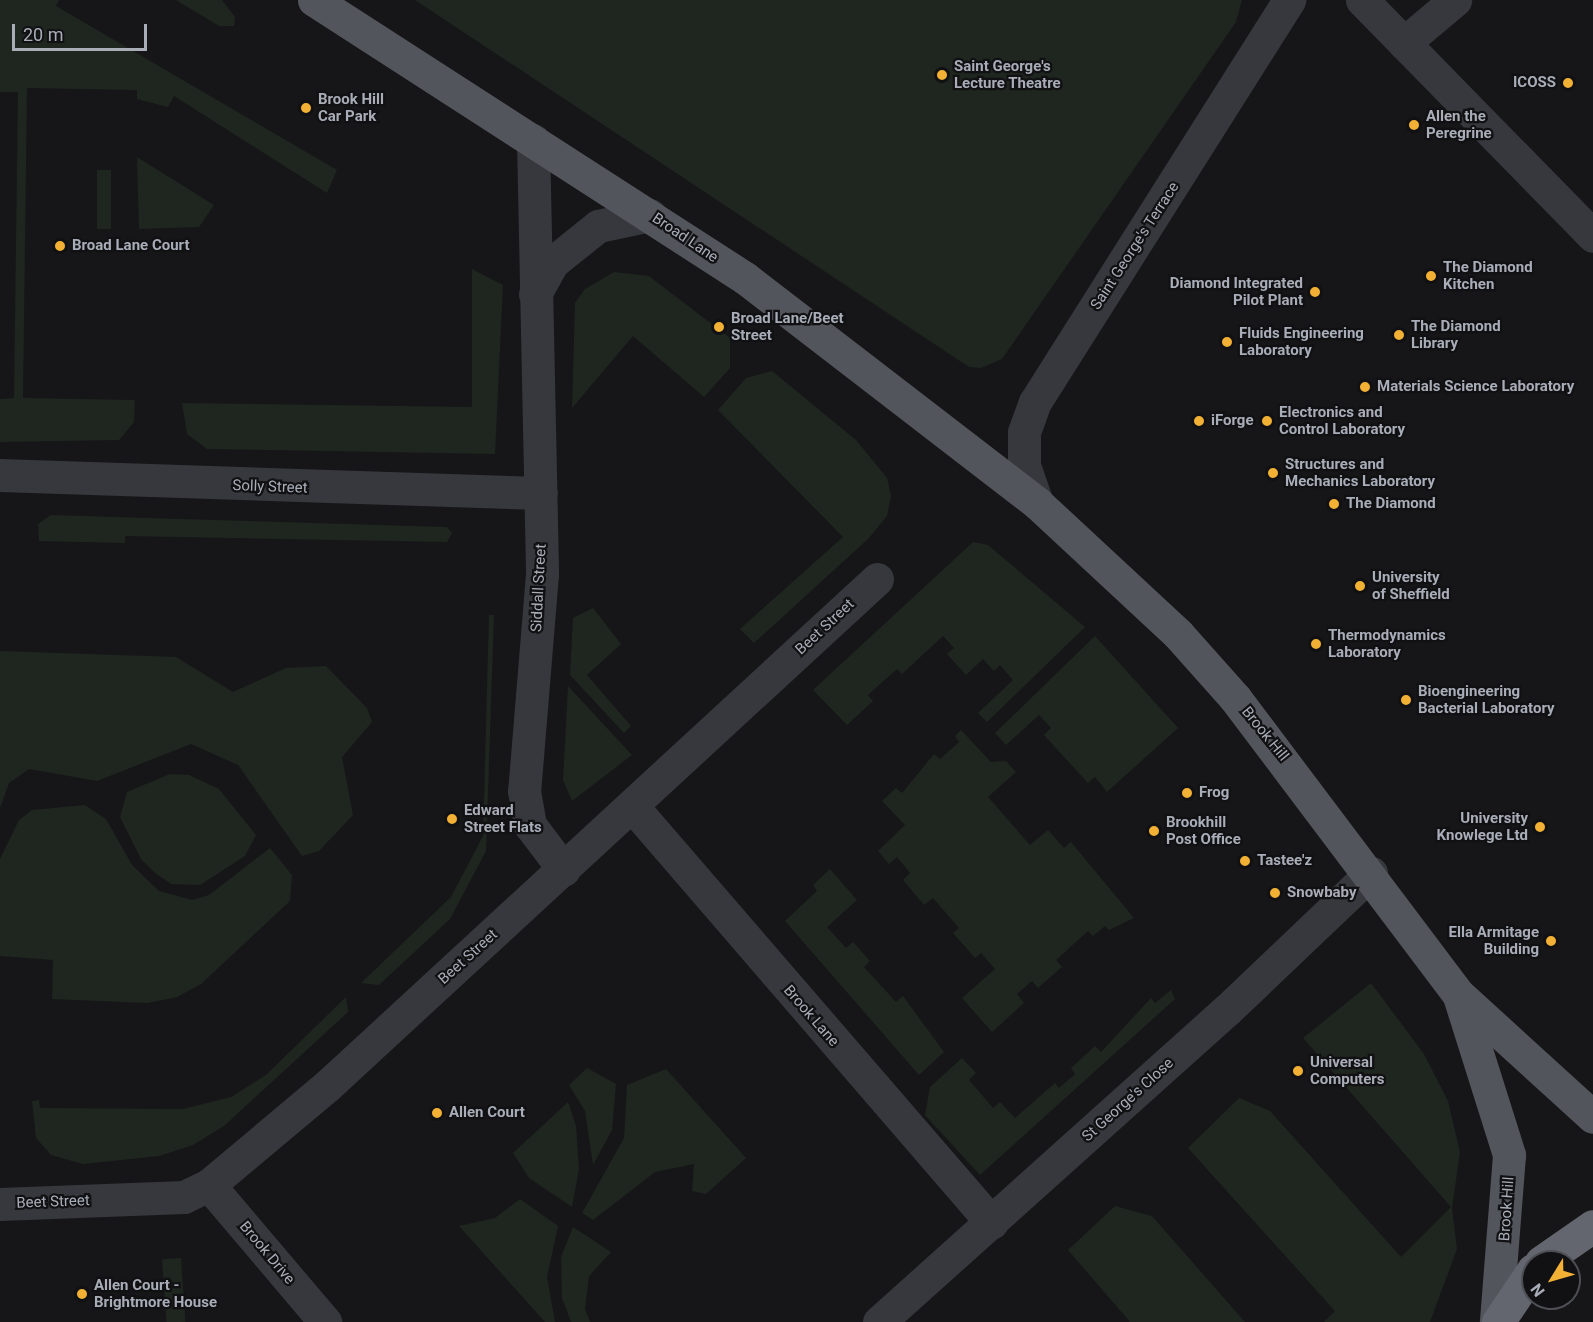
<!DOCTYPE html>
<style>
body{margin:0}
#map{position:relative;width:1593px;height:1322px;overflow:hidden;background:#161618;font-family:Roboto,sans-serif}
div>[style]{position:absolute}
.green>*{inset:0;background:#1e261f;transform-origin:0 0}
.minor>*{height:33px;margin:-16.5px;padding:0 16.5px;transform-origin:16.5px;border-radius:16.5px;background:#37383d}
.major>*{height:33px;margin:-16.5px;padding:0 16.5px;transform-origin:16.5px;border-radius:16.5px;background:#53555c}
.highway>*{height:33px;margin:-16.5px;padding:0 16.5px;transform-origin:16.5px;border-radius:16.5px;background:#63666e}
.dots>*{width:16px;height:16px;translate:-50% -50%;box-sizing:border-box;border:3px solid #111113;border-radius:50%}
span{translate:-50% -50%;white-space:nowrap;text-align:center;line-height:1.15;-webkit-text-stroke:4.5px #111113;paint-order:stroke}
.poi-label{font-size:15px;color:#a8adb8;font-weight:700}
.left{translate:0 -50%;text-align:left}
.right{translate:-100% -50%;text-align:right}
.street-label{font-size:15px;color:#a8adb8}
.north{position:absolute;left:1521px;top:1250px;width:60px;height:60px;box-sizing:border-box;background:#111113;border:2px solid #4d4f55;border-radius:50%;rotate:233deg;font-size:16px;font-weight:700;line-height:24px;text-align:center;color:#a8adb8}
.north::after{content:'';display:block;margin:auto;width:21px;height:27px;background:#f2b134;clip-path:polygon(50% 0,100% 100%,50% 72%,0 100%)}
.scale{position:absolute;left:12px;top:24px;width:135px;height:27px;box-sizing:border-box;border:3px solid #a8adb8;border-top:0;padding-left:8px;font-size:18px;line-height:21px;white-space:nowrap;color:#a8adb8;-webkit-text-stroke:4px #111113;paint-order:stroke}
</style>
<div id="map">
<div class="green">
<i style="clip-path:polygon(0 0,59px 0,56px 6px,337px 170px,327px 193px,174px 96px,168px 107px,137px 99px,137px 90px,27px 88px,23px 398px,135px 400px,134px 422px,119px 440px,0 442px,0 399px,14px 398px,18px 92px,0 92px)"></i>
<i style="clip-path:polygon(176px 0,222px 0,235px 17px,234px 26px,219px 26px)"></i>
<i style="clip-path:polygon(415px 0,1242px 0,1236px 22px,1002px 359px,981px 368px,969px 367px)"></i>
<i style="clip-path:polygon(137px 157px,214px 205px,199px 227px,139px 229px)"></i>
<i style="left:97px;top:170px;width:14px;height:59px"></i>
<i style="clip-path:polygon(472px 269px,503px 285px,495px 454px,207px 449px,187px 434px,182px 403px,472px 407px)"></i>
<i style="clip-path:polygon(614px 272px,649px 276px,730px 338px,730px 368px,704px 397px,633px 336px,572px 408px,575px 303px,585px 289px)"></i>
<i style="clip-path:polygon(772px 371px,856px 440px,887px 478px,891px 496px,887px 516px,869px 538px,754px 643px,740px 629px,843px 537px,718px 410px,746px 378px)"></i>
<i style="clip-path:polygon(51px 515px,447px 527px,452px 533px,447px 542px,125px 536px,125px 543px,39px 541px,38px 524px)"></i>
<i style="clip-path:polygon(973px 542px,988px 545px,1085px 627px,987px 722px,978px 713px,1013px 680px,1000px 665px,994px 671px,983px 659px,966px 675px,947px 654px,954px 648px,943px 636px,902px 674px,897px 669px,868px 695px,873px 701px,847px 725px,813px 690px)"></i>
<i style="clip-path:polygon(593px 608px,621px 644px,587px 675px,631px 726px,624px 733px,570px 675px,573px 618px)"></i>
<i style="clip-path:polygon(489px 615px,494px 615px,486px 851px,450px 919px,379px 985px,361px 983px,451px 897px,483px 836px)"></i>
<i style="clip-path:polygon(1095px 636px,1178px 728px,1107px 792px,1095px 777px,1088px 783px,1044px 735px,1051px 728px,1039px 715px,1006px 745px,995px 733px)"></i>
<i style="clip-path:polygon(0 651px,176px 657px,233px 692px,286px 668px,326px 666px,367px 708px,372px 722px,342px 757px,353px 815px,319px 851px,302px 856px,238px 765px,191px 744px,97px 781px,29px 769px,9px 783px,0 808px)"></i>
<i style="clip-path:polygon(568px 686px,632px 755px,572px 801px,563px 780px)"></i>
<i style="clip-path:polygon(961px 730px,991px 762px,1006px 761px,1016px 772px,988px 797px,1030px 845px,1048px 830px,1064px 848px,1071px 842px,1134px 918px,1109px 930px,1105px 926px,1093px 936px,1088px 931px,1056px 960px,1062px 967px,1038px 988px,1032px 981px,1017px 994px,1024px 1003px,992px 1032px,962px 998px,995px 969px,981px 953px,975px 958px,953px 933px,959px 928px,933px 898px,924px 905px,903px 880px,910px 873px,897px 857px,889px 864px,878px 851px,905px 825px,882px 801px,896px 788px,902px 793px,934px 754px,940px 759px,959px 742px,955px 736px)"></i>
<i style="clip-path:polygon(170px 774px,189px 775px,219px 789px,256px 835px,245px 856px,200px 885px,171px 884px,155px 873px,141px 859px,120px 817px,127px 792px)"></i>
<i style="clip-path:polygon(85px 805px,106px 819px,132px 865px,159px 891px,192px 900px,209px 895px,270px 848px,292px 875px,290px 901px,201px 984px,177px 997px,148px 1003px,52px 999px,53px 960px,0 956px,0 859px,19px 820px,32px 810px)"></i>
<i style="clip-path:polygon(830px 869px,857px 900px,827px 927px,846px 948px,853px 942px,870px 961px,864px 967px,896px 1002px,903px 996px,944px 1052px,919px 1075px,785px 921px,817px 891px,813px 885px)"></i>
<i style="clip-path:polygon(1371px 983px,1424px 1054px,1448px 1101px,1460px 1152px,1452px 1208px,1457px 1249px,1430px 1322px,1324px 1322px,1335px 1311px,1188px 1148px,1239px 1098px,1270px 1111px,1401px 1257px,1451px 1207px,1303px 1038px)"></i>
<i style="clip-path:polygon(1171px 990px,1175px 999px,980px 1175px,925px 1115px,930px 1087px,962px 1058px,976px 1073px,969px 1080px,993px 1108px,1000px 1102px,1015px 1118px,1055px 1083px,1059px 1088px,1075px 1074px,1071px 1068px,1095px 1046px,1101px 1052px,1151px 998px,1155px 1003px)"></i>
<i style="clip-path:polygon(346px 997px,348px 1012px,224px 1126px,193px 1145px,159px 1156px,83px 1164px,51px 1155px,36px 1138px,32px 1101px,39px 1100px,40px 1108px,183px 1109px,231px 1097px,266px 1075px)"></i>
<i style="clip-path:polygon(587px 1068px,616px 1084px,612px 1130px,593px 1165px,585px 1111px,569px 1085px)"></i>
<i style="clip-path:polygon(666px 1069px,746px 1158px,706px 1194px,692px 1191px,694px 1164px,655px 1172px,593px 1220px,582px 1213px,624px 1138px,627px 1085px)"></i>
<i style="clip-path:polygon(568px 1102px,576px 1126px,579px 1169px,572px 1207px,529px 1178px,513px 1153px)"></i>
<i style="clip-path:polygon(520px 1199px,558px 1226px,547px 1277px,555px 1322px,545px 1322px,459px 1226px,495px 1218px)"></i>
<i style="clip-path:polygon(1115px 1206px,1152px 1216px,1245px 1322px,1130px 1322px,1068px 1250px)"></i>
<i style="clip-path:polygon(573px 1227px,611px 1252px,589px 1276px,585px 1309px,590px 1322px,571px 1322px,562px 1298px,561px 1257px)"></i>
<i style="left:181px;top:1258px;width:64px;height:19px;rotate:86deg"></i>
</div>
<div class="minor">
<i style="left:1362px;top:0;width:330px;rotate:45.6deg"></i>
<i style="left:1404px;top:43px;width:67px;rotate:-40.1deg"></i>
<i style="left:533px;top:140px;width:434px;rotate:88.8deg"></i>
<i style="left:542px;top:574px;width:218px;rotate:94.7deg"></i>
<i style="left:524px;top:791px;width:35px;rotate:80deg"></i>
<i style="left:530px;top:825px;width:56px;rotate:52.9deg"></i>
<i style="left:535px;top:294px;width:35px;rotate:-61deg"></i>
<i style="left:552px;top:263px;width:59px;rotate:-38.8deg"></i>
<i style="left:598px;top:226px;width:53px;rotate:-11.9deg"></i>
<i style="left:0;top:475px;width:541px;rotate:1.91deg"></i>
<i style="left:1037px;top:503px;width:39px;rotate:-109deg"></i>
<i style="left:1024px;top:466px;width:34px;rotate:-90deg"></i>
<i style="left:1024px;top:432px;width:32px;rotate:-70deg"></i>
<i style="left:1035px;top:402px;width:476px;rotate:-57.7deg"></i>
<i style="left:633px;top:807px;width:549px;rotate:49.21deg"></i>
<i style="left:209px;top:1185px;width:180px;rotate:49.7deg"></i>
<i style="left:0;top:1204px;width:184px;rotate:-2.2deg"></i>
<i style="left:184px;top:1197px;width:28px;rotate:-26deg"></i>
<i style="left:209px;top:1185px;width:154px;rotate:-40deg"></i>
<i style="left:327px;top:1086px;width:748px;rotate:-42.67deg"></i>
<i style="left:879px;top:1322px;width:467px;rotate:-41.9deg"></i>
<i style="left:1227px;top:1010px;width:199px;rotate:-43.6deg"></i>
</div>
<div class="major">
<i style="left:314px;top:0;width:513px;rotate:32.82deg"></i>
<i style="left:745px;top:278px;width:369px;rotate:37.6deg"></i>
<i style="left:1037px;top:503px;width:192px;rotate:42.9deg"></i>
<i style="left:1178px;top:634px;width:86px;rotate:48.3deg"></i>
<i style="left:1235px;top:698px;width:372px;rotate:53deg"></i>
<i style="left:1459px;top:995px;width:181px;rotate:42.3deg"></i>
<i style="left:1459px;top:996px;width:167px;rotate:72.5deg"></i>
<i style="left:1509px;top:1155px;width:168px;rotate:94.5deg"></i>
</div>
<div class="highway">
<i style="left:1541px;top:1262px;width:63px;rotate:-34.7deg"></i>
<i style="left:1498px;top:1322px;width:63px;rotate:-56.1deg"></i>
</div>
<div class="dots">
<i style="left:942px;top:75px;background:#f2b134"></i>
<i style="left:1568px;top:83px;background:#f2b134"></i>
<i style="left:306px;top:108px;background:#f2b134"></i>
<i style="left:1414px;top:125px;background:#f2b134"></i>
<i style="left:60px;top:246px;background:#f2b134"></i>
<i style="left:1431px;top:276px;background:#f2b134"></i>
<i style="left:1315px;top:292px;background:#f2b134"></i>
<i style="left:719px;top:327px;background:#f2b134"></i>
<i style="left:1399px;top:335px;background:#f2b134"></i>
<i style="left:1227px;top:342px;background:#f2b134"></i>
<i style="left:1365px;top:387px;background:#f2b134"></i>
<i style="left:1199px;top:421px;background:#f2b134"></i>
<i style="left:1267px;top:421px;background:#f2b134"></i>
<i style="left:1273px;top:473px;background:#f2b134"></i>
<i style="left:1334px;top:504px;background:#f2b134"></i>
<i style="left:1360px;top:586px;background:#f2b134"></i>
<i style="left:1316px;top:644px;background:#f2b134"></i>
<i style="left:1406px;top:700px;background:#f2b134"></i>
<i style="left:1187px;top:793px;background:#f2b134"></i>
<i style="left:452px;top:819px;background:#f2b134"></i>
<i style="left:1540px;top:827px;background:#f2b134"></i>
<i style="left:1154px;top:831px;background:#f2b134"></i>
<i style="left:1245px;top:861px;background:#f2b134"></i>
<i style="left:1275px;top:893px;background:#f2b134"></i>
<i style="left:1551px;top:941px;background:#f2b134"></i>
<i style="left:1298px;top:1071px;background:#f2b134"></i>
<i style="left:437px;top:1113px;background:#f2b134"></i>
<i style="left:82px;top:1294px;background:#f2b134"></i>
</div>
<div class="poi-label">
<span class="left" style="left:954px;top:75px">Saint George's<br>Lecture Theatre</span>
<span class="right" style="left:1556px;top:83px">ICOSS</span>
<span class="left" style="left:318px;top:108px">Brook Hill<br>Car Park</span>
<span class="left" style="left:1426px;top:125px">Allen the<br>Peregrine</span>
<span class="left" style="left:72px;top:246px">Broad Lane Court</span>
<span class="left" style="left:1443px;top:276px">The Diamond<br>Kitchen</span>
<span class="right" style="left:1303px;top:292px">Diamond Integrated<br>Pilot Plant</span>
<span class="left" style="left:731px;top:327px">Broad Lane/Beet<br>Street</span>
<span class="left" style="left:1411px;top:335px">The Diamond<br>Library</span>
<span class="left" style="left:1239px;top:342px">Fluids Engineering<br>Laboratory</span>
<span class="left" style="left:1377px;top:387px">Materials Science Laboratory</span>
<span class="left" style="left:1279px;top:421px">Electronics and<br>Control Laboratory</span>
<span class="left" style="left:1211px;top:421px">iForge</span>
<span class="left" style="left:1285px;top:473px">Structures and<br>Mechanics Laboratory</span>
<span class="left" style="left:1346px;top:504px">The Diamond</span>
<span class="left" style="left:1372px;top:586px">University<br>of Sheffield</span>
<span class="left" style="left:1328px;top:644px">Thermodynamics<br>Laboratory</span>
<span class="left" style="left:1418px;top:700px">Bioengineering<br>Bacterial Laboratory</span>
<span class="left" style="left:1199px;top:793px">Frog</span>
<span class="left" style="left:464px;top:819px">Edward<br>Street Flats</span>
<span class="right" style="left:1528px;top:827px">University<br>Knowlege Ltd</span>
<span class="left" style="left:1166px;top:831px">Brookhill<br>Post Office</span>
<span class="left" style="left:1257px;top:861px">Tastee'z</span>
<span class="left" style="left:1287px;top:893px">Snowbaby</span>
<span class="right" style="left:1539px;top:941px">Ella Armitage<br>Building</span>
<span class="left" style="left:1310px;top:1071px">Universal<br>Computers</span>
<span class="left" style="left:449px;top:1113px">Allen Court</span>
<span class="left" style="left:94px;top:1294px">Allen Court -<br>Brightmore House</span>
</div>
<div class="street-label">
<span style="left:685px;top:238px;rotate:34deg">Broad Lane</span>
<span style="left:1135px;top:246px;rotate:-57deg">Saint George's Terrace</span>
<span style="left:270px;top:487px;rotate:2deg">Solly Street</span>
<span style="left:539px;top:588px;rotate:-87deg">Siddall Street</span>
<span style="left:825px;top:627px;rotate:-43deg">Beet Street</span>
<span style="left:1265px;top:734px;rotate:51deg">Brook Hill</span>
<span style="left:468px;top:957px;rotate:-42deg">Beet Street</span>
<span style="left:811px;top:1016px;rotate:49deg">Brook Lane</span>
<span style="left:1128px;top:1100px;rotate:-42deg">St George's Close</span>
<span style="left:53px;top:1202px;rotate:-2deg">Beet Street</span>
<span style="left:1507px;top:1209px;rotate:-86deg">Brook Hill</span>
<span style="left:267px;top:1253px;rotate:50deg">Brook Drive</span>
</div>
<div class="north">N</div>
<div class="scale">20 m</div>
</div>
